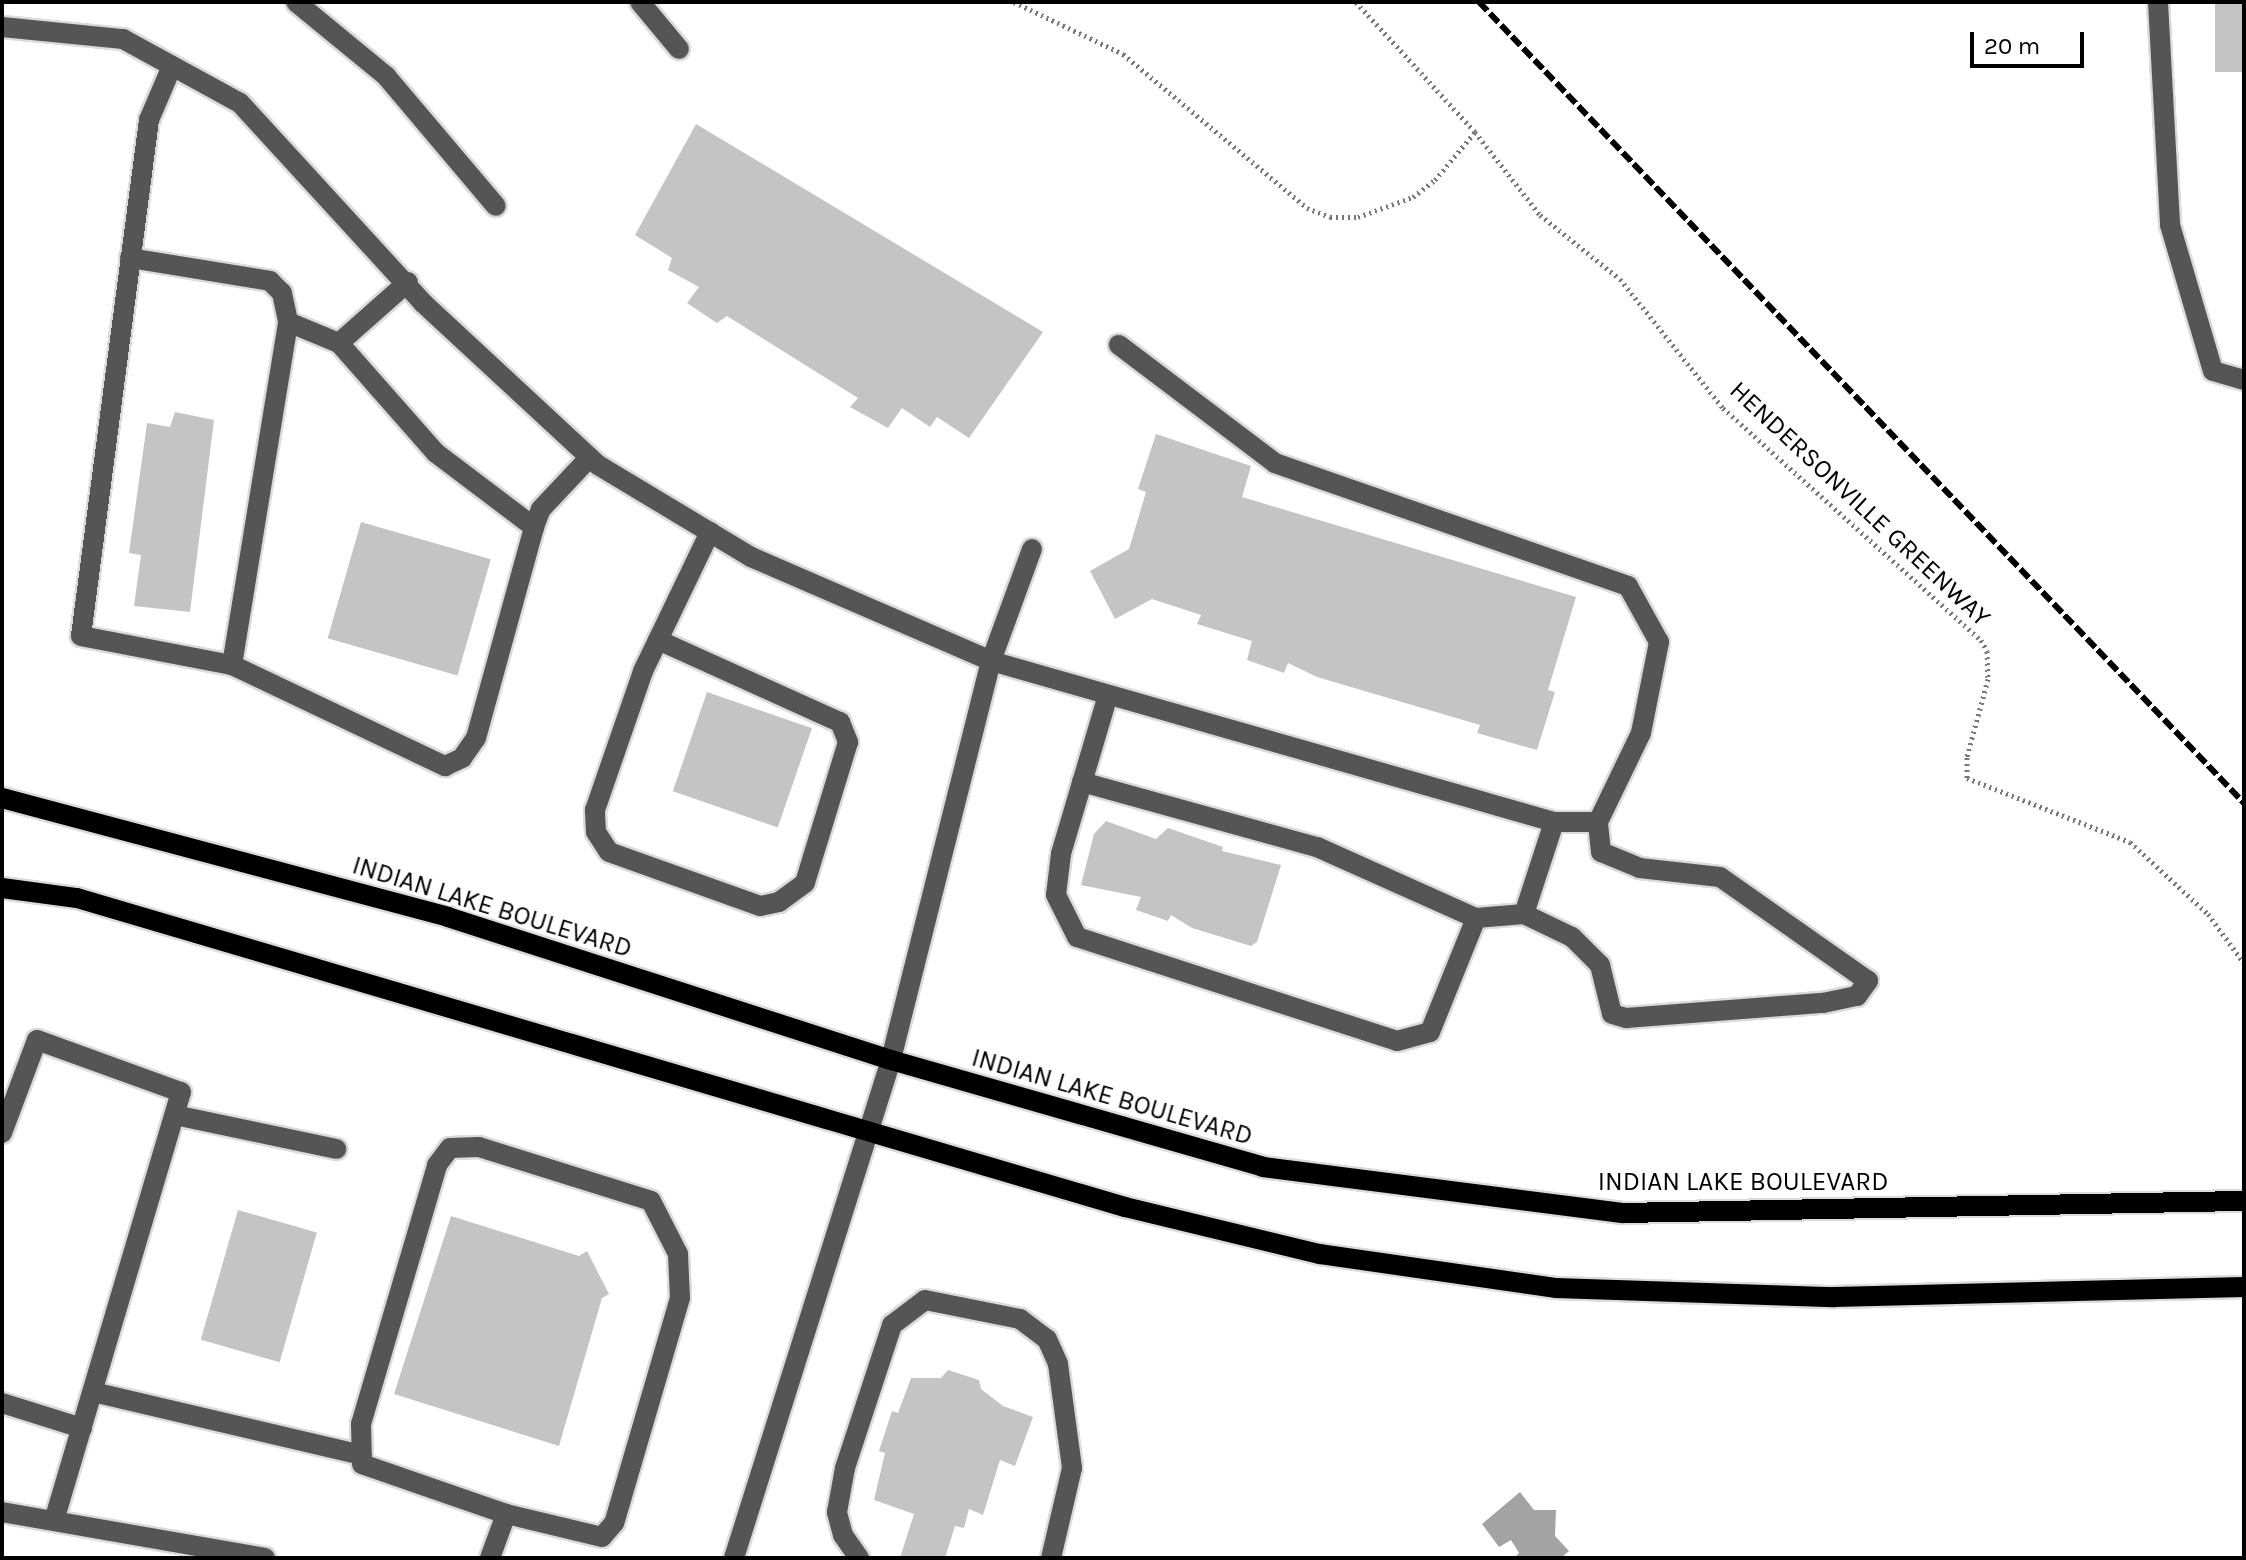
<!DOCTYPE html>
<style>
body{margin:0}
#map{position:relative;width:2246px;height:1560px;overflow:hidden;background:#fff;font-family:Karla,sans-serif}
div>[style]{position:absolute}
.water>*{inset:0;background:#a3a3a3}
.building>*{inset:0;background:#c4c4c4;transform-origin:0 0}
.path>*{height:5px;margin-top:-2.5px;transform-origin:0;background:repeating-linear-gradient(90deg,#777 0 2px,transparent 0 6px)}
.roads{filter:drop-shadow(2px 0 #dbdbdb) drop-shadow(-2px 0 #dbdbdb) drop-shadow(0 2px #dbdbdb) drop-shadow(0 -2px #dbdbdb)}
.minor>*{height:20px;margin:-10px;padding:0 10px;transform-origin:10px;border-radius:10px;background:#555}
.major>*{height:20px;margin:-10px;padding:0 10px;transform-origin:10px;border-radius:10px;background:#000}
.rail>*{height:6px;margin-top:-3px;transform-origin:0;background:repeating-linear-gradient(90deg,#000 0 12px,transparent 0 16px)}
span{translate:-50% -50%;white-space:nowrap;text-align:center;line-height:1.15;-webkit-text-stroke:6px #fff;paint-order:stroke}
.street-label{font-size:26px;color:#000}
.frame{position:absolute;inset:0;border:4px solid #000;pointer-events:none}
.scale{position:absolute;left:1970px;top:32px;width:114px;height:36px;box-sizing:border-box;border:4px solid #000;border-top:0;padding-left:10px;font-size:24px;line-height:28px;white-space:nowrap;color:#000;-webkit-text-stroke:6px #fff;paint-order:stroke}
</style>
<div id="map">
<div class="water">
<i style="clip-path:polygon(1520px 1492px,1534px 1510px,1556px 1510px,1555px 1536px,1569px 1551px,1561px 1558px,1514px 1558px,1519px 1553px,1511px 1540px,1499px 1547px,1482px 1524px)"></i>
</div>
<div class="building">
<i style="left:2215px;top:2px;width:29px;height:70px"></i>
<i style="clip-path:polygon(696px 124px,1043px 332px,969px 438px,937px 417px,930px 427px,902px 408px,888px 428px,850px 407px,858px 398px,727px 316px,717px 323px,687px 303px,699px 287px,668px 270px,672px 258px,635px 235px)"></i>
<i style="clip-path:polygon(175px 412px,214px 420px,190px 612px,134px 606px,141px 555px,129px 553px,147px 423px,170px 427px)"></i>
<i style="clip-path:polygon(1156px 434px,1251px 466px,1242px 497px,1576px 597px,1548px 690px,1555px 692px,1537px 750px,1477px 733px,1480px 725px,1317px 677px,1288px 663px,1284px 673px,1247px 660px,1252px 641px,1197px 624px,1201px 615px,1152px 599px,1115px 619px,1090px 571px,1129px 549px,1146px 492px,1138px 489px)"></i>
<i style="left:361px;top:522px;width:135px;height:121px;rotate:16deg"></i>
<i style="left:707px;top:692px;width:111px;height:105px;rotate:19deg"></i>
<i style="clip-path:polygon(1106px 821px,1156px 839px,1168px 828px,1223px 847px,1222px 851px,1281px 865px,1257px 942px,1251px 946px,1192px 928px,1171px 915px,1168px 921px,1136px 910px,1141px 897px,1081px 885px,1094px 834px)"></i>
<i style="left:238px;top:1210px;width:82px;height:135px;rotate:16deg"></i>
<i style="clip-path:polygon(451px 1216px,579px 1256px,587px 1251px,609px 1294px,602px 1298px,559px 1446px,394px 1394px)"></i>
<i style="clip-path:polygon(948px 1370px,979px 1380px,981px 1389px,1003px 1406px,1033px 1417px,1015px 1466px,1000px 1460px,983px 1515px,969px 1509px,964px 1528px,955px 1526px,945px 1558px,900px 1558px,914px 1514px,874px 1500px,885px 1453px,879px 1451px,892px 1411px,898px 1413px,911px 1378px,941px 1378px)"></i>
</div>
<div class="path">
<i style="left:1014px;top:2px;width:121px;rotate:25.5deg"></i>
<i style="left:1123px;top:54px;width:240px;rotate:39.9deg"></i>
<i style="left:1307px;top:208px;width:25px;rotate:21deg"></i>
<i style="left:1330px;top:217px;width:28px"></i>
<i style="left:1358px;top:217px;width:59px;rotate:-20deg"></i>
<i style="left:1413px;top:197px;width:28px;rotate:-38deg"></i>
<i style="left:1435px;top:180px;width:62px;rotate:-50.2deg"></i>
<i style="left:1356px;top:2px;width:176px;rotate:47.5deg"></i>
<i style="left:1475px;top:132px;width:105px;rotate:51.9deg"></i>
<i style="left:1540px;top:215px;width:102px;rotate:38.7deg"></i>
<i style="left:1620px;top:279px;width:165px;rotate:51.4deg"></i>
<i style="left:1723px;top:408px;width:347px;rotate:42deg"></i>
<i style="left:1981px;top:640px;width:13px;rotate:61deg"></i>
<i style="left:1987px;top:651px;width:28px;rotate:88deg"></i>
<i style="left:1988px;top:679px;width:81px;rotate:105.1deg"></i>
<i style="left:1967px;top:757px;width:21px;rotate:90deg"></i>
<i style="left:1967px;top:778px;width:175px;rotate:21.4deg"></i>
<i style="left:2130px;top:842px;width:106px;rotate:42.7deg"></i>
<i style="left:2208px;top:914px;width:61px;rotate:53.7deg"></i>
</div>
<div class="roads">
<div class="minor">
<i style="left:296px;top:2px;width:117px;rotate:39.4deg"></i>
<i style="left:386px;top:76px;width:170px;rotate:49.8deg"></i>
<i style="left:640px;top:2px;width:61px;rotate:50.3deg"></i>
<i style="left:2158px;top:2px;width:223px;rotate:86.9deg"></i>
<i style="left:2170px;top:225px;width:152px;rotate:73.6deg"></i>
<i style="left:2213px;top:371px;width:32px;rotate:16deg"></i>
<i style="left:2px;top:27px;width:122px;rotate:5.7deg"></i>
<i style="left:123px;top:39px;width:133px;rotate:28.7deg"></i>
<i style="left:240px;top:103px;width:271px;rotate:47.5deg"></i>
<i style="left:423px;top:303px;width:238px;rotate:42.8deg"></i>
<i style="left:598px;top:465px;width:179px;rotate:31deg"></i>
<i style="left:751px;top:557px;width:262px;rotate:23.4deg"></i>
<i style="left:991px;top:661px;width:411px;rotate:104.1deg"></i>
<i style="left:891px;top:1060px;width:522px;rotate:107.5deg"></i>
<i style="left:172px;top:66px;width:59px;rotate:113.1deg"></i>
<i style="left:149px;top:120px;width:520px;rotate:97.51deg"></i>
<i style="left:81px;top:636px;width:154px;rotate:10.9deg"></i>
<i style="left:232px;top:665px;width:348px;rotate:-80.7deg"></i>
<i style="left:288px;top:322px;width:55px;rotate:22.4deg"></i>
<i style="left:339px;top:343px;width:92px;rotate:-41.5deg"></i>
<i style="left:130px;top:258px;width:142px;rotate:9.3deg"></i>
<i style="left:270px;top:281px;width:17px;rotate:45deg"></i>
<i style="left:282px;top:293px;width:30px;rotate:78deg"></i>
<i style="left:339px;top:343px;width:147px;rotate:48.6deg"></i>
<i style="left:436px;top:453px;width:123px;rotate:37.1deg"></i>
<i style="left:1032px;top:549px;width:119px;rotate:110.1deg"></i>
<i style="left:991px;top:661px;width:586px;rotate:15.96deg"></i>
<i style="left:1554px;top:822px;width:44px"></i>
<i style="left:1598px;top:822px;width:99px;rotate:-64.2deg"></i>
<i style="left:1641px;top:733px;width:93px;rotate:-78.8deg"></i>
<i style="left:1659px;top:642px;width:64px;rotate:-119deg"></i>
<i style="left:1628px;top:586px;width:374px;rotate:-160.8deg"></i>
<i style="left:1275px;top:463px;width:196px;rotate:-142.9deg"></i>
<i style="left:658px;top:640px;width:200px;rotate:24.3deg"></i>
<i style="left:840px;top:722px;width:22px;rotate:68deg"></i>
<i style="left:848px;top:742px;width:147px;rotate:107deg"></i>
<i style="left:805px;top:883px;width:32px;rotate:144deg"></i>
<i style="left:779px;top:902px;width:19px;rotate:168deg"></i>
<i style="left:760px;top:906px;width:160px;rotate:-160.3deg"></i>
<i style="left:609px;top:852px;width:24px;rotate:-123deg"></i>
<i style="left:596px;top:832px;width:22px;rotate:-93deg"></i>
<i style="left:595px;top:810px;width:147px;rotate:-70.9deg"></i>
<i style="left:643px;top:671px;width:34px;rotate:-64deg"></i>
<i style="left:658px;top:640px;width:120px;rotate:-64.3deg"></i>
<i style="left:232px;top:665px;width:236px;rotate:25.4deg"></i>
<i style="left:445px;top:766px;width:19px;rotate:-25deg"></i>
<i style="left:462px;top:758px;width:24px;rotate:-55deg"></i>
<i style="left:476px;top:738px;width:219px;rotate:-74.6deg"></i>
<i style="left:534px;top:527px;width:19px;rotate:-69deg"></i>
<i style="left:541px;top:509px;width:71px;rotate:-46.7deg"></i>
<i style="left:1108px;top:695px;width:166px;rotate:106.5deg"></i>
<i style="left:1061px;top:854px;width:41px;rotate:97deg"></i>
<i style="left:1056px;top:895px;width:47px;rotate:63.4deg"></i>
<i style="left:1077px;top:937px;width:336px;rotate:18deg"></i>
<i style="left:1397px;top:1041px;width:34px;rotate:-15deg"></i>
<i style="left:1430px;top:1032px;width:123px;rotate:-68deg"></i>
<i style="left:1082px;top:782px;width:244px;rotate:15.5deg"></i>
<i style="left:1317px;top:847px;width:174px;rotate:24.1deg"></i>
<i style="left:1476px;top:918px;width:48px;rotate:-4.8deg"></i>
<i style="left:1524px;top:914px;width:97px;rotate:-71.9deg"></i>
<i style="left:1524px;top:914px;width:53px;rotate:25.6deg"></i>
<i style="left:1572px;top:937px;width:40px;rotate:45deg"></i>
<i style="left:1600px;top:965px;width:50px;rotate:76.2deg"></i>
<i style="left:1612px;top:1014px;width:15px;rotate:16deg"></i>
<i style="left:1626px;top:1018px;width:198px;rotate:-4.4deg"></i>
<i style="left:1823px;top:1003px;width:35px;rotate:-12deg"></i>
<i style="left:1857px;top:996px;width:19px;rotate:-54deg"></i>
<i style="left:1868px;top:981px;width:181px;rotate:-144.9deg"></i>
<i style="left:1720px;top:877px;width:81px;rotate:-173.6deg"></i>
<i style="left:1640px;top:868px;width:42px;rotate:-157.7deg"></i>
<i style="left:1601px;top:852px;width:30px;rotate:-96deg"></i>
<i style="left:175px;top:1115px;width:165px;rotate:11.9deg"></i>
<i style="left:2px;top:1133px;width:99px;rotate:-69.4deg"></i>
<i style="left:37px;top:1040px;width:153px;rotate:19.9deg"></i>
<i style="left:181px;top:1092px;width:447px;rotate:106.5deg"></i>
<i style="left:479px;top:1147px;width:180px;rotate:17.4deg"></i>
<i style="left:651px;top:1201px;width:59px;rotate:63deg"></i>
<i style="left:678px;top:1254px;width:44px;rotate:87.4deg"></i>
<i style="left:680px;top:1298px;width:234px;rotate:106.3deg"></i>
<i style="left:614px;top:1523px;width:18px;rotate:131deg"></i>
<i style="left:602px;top:1537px;width:99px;rotate:-166.5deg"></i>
<i style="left:506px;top:1514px;width:152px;rotate:-160.9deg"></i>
<i style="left:362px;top:1464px;width:40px;rotate:-91.4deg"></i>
<i style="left:361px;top:1424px;width:270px;rotate:-73.6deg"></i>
<i style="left:437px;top:1165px;width:21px;rotate:-53deg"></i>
<i style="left:450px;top:1148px;width:29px;rotate:-2deg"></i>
<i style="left:93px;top:1392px;width:276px;rotate:13.2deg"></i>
<i style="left:2px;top:1403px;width:84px;rotate:17.4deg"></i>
<i style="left:2px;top:1512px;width:267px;rotate:9.9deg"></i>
<i style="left:490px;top:1558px;width:47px;rotate:-70deg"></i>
<i style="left:859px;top:1558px;width:28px;rotate:-125deg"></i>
<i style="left:843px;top:1535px;width:24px;rotate:-105deg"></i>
<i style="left:837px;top:1512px;width:45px;rotate:-79.7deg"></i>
<i style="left:845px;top:1468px;width:151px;rotate:-71.8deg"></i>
<i style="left:892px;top:1325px;width:41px;rotate:-37.1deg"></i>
<i style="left:925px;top:1300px;width:97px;rotate:11.3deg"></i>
<i style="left:1020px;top:1319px;width:34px;rotate:37deg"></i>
<i style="left:1047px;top:1339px;width:27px;rotate:66deg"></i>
<i style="left:1058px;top:1364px;width:105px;rotate:82.3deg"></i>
<i style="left:1072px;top:1468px;width:92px;rotate:103.1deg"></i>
</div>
<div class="major">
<i style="left:2px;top:798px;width:462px;rotate:14.9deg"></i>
<i style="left:448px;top:917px;width:466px;rotate:17.9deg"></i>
<i style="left:891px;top:1060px;width:387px;rotate:16deg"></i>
<i style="left:1263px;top:1167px;width:362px;rotate:7.3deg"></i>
<i style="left:1622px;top:1213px;width:622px;rotate:-1.11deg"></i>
<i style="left:2px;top:888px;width:76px;rotate:7.6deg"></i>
<i style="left:77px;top:898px;width:1093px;rotate:16.43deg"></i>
<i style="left:1125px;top:1207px;width:201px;rotate:13.6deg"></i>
<i style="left:1320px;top:1254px;width:238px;rotate:8.2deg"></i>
<i style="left:1556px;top:1288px;width:278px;rotate:1.9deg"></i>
<i style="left:1834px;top:1297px;width:410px;rotate:-1.4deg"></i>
</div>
</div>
<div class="rail">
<i style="left:1479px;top:2px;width:1108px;rotate:46.32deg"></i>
</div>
<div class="street-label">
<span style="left:1860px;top:504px;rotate:43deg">HENDERSONVILLE GREENWAY</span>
<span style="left:492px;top:907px;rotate:17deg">INDIAN LAKE BOULEVARD</span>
<span style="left:1112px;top:1097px;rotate:16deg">INDIAN LAKE BOULEVARD</span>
<span style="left:1743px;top:1182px">INDIAN LAKE BOULEVARD</span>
</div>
<div class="frame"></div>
<div class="scale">20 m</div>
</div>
